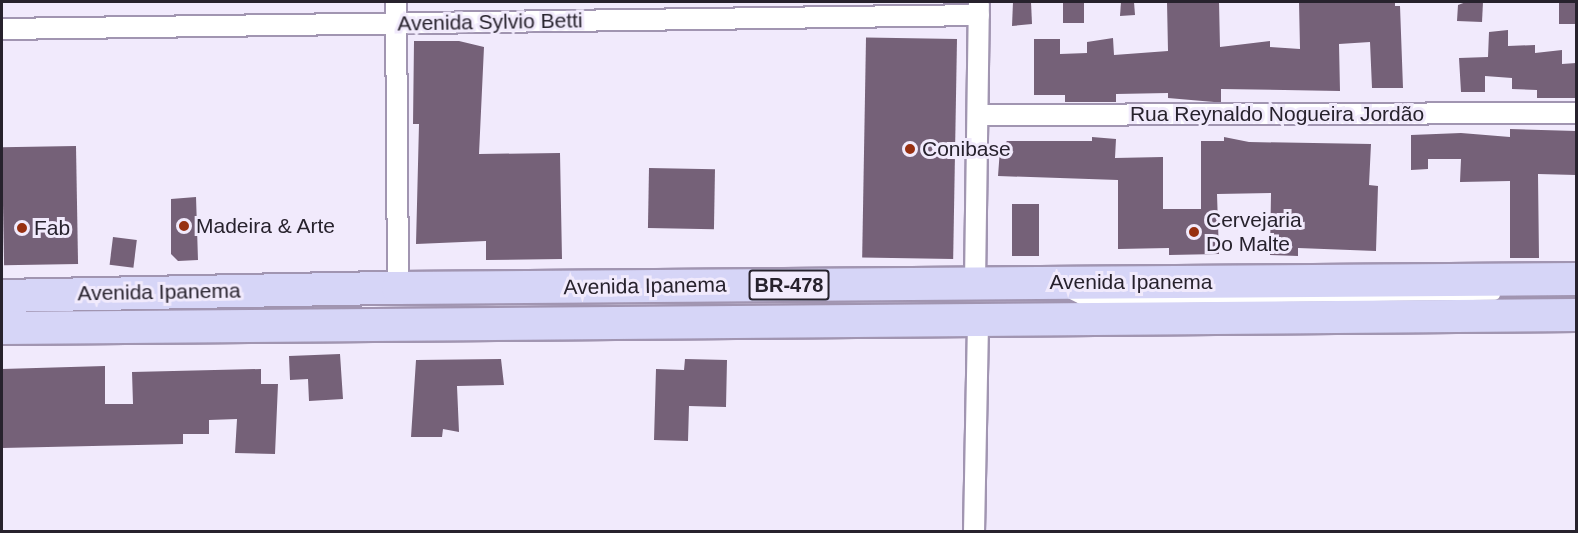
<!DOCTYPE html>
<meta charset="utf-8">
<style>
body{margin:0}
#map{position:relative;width:1578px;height:533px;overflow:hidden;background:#f1eafc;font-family:Arial,sans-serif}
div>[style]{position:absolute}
.building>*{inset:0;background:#756178;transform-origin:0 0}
.roads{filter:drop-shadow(2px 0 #a195b1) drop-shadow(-2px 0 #a195b1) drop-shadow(0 2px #a195b1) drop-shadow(0 -2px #a195b1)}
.lane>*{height:10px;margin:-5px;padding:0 5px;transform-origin:5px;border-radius:5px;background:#fff}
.street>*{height:20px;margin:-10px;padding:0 10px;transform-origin:10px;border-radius:10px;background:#fff}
.primary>*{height:32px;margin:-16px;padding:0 16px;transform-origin:16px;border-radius:16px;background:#d6d5f7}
.dots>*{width:16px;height:16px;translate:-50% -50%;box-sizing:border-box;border:3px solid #f1eafc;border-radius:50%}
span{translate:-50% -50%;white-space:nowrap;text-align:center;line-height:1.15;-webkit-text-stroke:6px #f1eafc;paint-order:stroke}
.shield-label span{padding:2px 4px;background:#f1eafc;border:2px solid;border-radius:4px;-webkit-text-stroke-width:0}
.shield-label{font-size:20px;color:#27222d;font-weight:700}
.street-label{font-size:21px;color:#27222d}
.poi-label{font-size:21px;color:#27222d}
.left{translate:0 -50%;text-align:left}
.frame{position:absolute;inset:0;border:3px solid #27222d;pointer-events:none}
</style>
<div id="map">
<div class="building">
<i style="clip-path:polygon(1013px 2px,1031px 2px,1032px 24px,1012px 26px)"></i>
<i style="left:1063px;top:2px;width:21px;height:21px"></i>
<i style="clip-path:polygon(1121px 2px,1134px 2px,1135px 15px,1120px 16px)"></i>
<i style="clip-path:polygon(1167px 2px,1219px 2px,1220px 47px,1270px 41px,1270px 47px,1300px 49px,1299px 2px,1395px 2px,1395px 6px,1400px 6px,1403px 88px,1372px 88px,1370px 42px,1339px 44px,1340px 91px,1221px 89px,1221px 102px,1214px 102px,1168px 98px,1168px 93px,1116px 94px,1116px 102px,1065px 102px,1065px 95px,1034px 95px,1034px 39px,1060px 39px,1060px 54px,1087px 53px,1087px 42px,1113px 38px,1114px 55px,1168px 51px)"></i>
<i style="clip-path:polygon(1466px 2px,1483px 2px,1482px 22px,1457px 21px,1458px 5px)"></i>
<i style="left:1559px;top:2px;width:17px;height:22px"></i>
<i style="clip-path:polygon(1508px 30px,1508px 46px,1535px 45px,1535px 53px,1562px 50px,1562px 64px,1576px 63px,1576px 98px,1537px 98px,1537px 90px,1512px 89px,1512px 78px,1485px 76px,1485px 92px,1461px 92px,1459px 58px,1488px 57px,1489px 32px)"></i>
<i style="left:957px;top:39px;width:220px;height:91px;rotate:91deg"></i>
<i style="clip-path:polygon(414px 41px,459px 41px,484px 47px,479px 154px,560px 153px,562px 259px,486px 260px,486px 241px,416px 244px,419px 124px,413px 124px)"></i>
<i style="clip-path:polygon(1510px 129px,1576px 131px,1576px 175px,1538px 174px,1539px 258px,1510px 258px,1510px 181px,1460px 182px,1461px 159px,1428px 159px,1428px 169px,1411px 170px,1411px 135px,1461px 133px,1510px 137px)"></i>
<i style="clip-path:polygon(1092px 137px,1116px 139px,1115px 158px,1163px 157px,1163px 209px,1201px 209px,1201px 141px,1224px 141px,1224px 137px,1249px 142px,1371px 144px,1369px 185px,1378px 186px,1376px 251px,1298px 248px,1298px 256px,1270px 255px,1271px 193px,1217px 194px,1219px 254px,1169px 255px,1169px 248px,1118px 249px,1118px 180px,998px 176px,1000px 149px,1007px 141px,1092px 141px)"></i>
<i style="left:76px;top:146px;width:118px;height:74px;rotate:89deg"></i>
<i style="left:649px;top:168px;width:66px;height:60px;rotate:1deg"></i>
<i style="clip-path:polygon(196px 197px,198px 260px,178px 261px,171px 254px,171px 199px)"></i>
<i style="left:1012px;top:204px;width:27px;height:52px"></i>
<i style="left:113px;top:237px;width:24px;height:28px;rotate:7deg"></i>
<i style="clip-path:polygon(340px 354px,343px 399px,309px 401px,308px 379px,290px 380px,289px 356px)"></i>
<i style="clip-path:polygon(501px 359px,504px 385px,457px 386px,459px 432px,443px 429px,442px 437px,411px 437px,416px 360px)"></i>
<i style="clip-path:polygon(685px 359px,727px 360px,726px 407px,689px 406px,688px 441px,654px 440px,656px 369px,684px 370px)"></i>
<i style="clip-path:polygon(105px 366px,105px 404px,133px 404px,132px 372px,261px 369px,261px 384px,278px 384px,275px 454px,235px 453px,237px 419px,209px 420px,209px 434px,183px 434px,183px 444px,2px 448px,2px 369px)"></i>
</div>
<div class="roads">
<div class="lane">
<i style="left:1069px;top:293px;width:13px;rotate:27deg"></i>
<i style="left:1081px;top:299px;width:414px;rotate:-0.6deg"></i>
</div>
<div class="street">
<i style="left:396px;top:2px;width:286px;rotate:89.6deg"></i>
<i style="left:2px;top:29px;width:977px;rotate:-0.82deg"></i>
<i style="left:978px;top:115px;width:598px;rotate:-0.19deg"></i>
<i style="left:975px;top:283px;width:279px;rotate:-89.2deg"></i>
<i style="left:974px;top:532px;width:211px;rotate:-88.9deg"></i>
</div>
<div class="primary">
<i style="left:2px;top:296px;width:396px;rotate:-1.2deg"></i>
<i style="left:398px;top:288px;width:1178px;rotate:-0.44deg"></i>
<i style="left:2px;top:328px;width:1574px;rotate:-0.47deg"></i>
</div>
</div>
<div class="dots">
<i style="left:910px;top:149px;background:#973011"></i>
<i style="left:184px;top:226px;background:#973011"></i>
<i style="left:22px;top:228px;background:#973011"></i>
<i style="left:1194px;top:232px;background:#973011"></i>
</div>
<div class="shield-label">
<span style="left:789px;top:285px">BR-478</span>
</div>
<div class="street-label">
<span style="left:490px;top:22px;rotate:-1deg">Avenida Sylvio Betti</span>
<span style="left:1277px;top:114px">Rua Reynaldo Nogueira Jordão</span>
<span style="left:1131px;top:282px">Avenida Ipanema</span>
<span style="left:645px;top:286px;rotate:-1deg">Avenida Ipanema</span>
<span style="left:159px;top:292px;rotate:-1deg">Avenida Ipanema</span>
</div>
<div class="poi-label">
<span class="left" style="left:922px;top:149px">Conibase</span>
<span class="left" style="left:1206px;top:232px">Cervejaria<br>Do Malte</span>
<span class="left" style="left:196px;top:226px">Madeira &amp; Arte</span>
<span class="left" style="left:34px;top:228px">Fab</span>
</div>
<div class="frame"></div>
</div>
